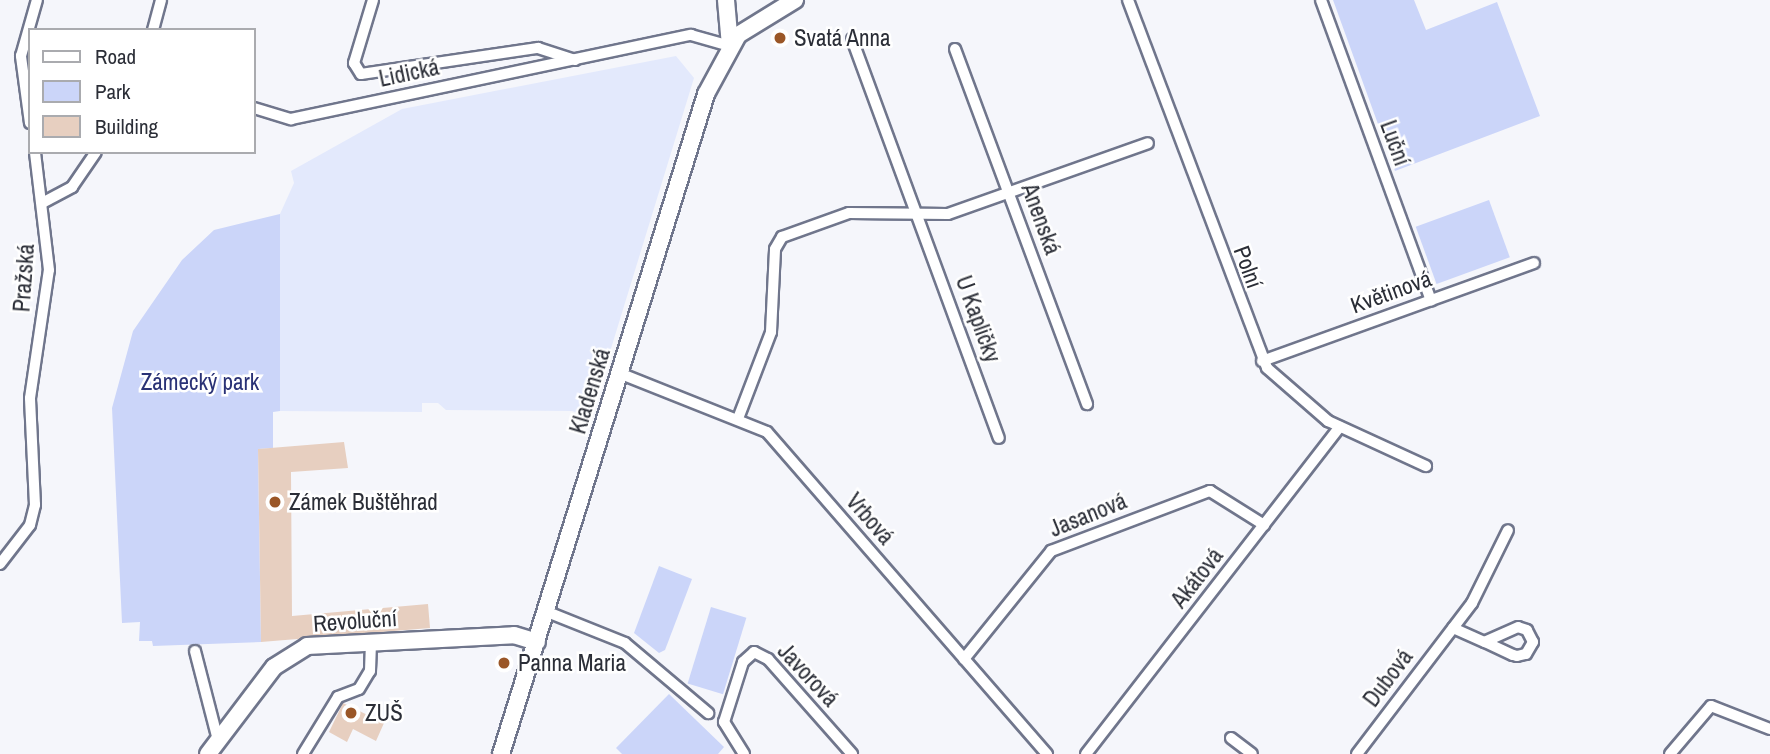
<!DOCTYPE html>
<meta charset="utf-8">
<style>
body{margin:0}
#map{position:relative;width:1770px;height:754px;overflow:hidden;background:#f5f6fb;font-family:"Archivo Narrow",sans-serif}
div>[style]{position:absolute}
.built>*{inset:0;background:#e3e9fc}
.green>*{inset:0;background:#cbd5f9;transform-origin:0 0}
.building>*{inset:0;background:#e7cfc0}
.roads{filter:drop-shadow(2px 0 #70768c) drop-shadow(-2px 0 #70768c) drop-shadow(0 2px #70768c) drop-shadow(0 -2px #70768c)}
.street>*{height:10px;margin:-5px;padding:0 5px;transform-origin:5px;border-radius:5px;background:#fff}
.secondary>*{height:16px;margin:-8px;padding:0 8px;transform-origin:8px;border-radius:8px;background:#fff}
.dots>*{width:19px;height:19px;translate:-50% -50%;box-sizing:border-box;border:4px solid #fff;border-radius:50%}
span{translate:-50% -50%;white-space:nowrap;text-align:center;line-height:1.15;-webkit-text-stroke:5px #fff;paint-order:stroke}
.poi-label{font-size:23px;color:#2b2e37}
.left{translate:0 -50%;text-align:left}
.street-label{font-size:23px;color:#2b2e37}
.park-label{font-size:23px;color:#2a3276}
.legend{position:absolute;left:28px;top:28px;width:228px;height:126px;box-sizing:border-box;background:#fff;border:2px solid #aaabaf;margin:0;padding:9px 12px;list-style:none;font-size:21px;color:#2b2e37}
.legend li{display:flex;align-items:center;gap:14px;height:35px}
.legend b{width:35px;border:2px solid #aaabaf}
</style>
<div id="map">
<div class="built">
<i style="clip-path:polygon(676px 56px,694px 78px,590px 417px,572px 411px,446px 410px,438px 403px,422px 403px,422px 412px,280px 411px,280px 214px,294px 183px,291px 171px,402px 109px)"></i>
</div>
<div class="green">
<i style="clip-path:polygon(1333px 0,1414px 0,1426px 30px,1497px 2px,1540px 116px,1395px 171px)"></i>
<i style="left:1489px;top:200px;width:61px;height:78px;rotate:70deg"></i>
<i style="clip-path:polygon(280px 214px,280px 411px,273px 412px,273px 448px,258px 449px,261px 642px,153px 646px,152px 641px,139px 641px,140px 622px,122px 623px,112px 408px,133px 331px,182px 260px,214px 230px)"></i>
<i style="clip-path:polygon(659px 566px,692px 579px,665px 650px,659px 653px,634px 633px)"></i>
<i style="left:711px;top:607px;width:37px;height:80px;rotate:17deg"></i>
<i style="clip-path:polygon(669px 694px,724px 747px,718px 754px,622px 754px,616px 748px)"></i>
</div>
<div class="building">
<i style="clip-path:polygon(344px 442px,348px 468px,291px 472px,292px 616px,428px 604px,430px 628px,261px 642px,258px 449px)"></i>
<i style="clip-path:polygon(343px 703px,384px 723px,376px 741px,353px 729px,347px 742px,329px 732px)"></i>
</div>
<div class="roads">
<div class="street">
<i style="left:373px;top:0;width:66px;rotate:106.8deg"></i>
<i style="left:354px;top:63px;width:13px;rotate:58deg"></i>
<i style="left:361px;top:74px;width:179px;rotate:-8.4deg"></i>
<i style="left:538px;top:48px;width:39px;rotate:18deg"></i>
<i style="left:1128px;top:0;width:393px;rotate:69.3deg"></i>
<i style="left:1267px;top:368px;width:81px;rotate:41deg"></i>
<i style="left:1328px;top:421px;width:108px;rotate:24.7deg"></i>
<i style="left:1321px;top:0;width:320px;rotate:69.9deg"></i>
<i style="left:153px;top:30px;width:31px;rotate:-75deg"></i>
<i style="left:852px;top:39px;width:425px;rotate:69.8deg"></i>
<i style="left:955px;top:49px;width:379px;rotate:69.6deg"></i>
<i style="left:254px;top:108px;width:39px;rotate:17deg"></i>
<i style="left:291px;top:119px;width:409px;rotate:-11.9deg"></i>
<i style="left:691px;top:35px;width:41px;rotate:15.8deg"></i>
<i style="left:30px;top:123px;width:68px;rotate:-97.7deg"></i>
<i style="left:21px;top:56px;width:58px;rotate:-74.1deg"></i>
<i style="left:44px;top:202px;width:32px;rotate:-28deg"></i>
<i style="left:72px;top:187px;width:42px;rotate:-55.6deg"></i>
<i style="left:1262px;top:361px;width:289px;rotate:-19.8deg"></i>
<i style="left:619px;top:373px;width:159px;rotate:21.7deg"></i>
<i style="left:767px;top:432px;width:427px;rotate:49deg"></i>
<i style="left:739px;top:416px;width:90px;rotate:-69.1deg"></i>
<i style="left:771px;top:332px;width:83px;rotate:-87.2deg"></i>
<i style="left:775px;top:249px;width:14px;rotate:-60deg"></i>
<i style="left:782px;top:237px;width:71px;rotate:-19.7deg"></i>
<i style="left:849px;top:213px;width:99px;rotate:0.6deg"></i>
<i style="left:948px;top:214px;width:212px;rotate:-19.5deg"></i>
<i style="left:0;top:564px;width:49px;rotate:-52.4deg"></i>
<i style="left:30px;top:525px;width:21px;rotate:-76deg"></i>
<i style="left:35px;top:505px;width:107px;rotate:-92.7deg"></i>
<i style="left:30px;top:398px;width:129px;rotate:-81.6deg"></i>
<i style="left:49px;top:270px;width:119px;rotate:-96.8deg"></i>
<i style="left:545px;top:611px;width:86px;rotate:21.8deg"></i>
<i style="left:625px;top:643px;width:109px;rotate:40.1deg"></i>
<i style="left:1453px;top:628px;width:35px;rotate:24deg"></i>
<i style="left:1485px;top:642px;width:31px;rotate:25deg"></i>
<i style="left:1513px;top:655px;width:4px;rotate:14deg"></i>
<i style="left:1517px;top:656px;width:9px;rotate:-13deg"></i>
<i style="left:1526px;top:654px;width:14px;rotate:-60deg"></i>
<i style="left:1533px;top:642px;width:13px;rotate:-117deg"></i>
<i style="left:1527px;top:630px;width:9px;rotate:-162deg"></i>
<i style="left:1518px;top:627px;width:36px;rotate:156deg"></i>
<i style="left:195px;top:651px;width:92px;rotate:75.5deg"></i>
<i style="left:964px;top:659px;width:139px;rotate:-51.1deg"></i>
<i style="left:1051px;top:551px;width:170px;rotate:-20.7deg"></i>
<i style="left:1210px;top:491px;width:64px;rotate:32.2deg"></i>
<i style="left:1231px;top:738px;width:26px;rotate:37deg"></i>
<i style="left:303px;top:754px;width:67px;rotate:-58.4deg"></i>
<i style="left:338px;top:697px;width:22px;rotate:-21deg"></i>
<i style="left:359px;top:689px;width:21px;rotate:-59deg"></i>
<i style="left:370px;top:671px;width:29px;rotate:-88deg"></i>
<i style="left:744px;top:754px;width:38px;rotate:-122deg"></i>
<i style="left:724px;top:722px;width:63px;rotate:-72.4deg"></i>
<i style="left:743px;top:662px;width:15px;rotate:-42deg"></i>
<i style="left:754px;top:652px;width:16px;rotate:27deg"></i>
<i style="left:768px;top:659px;width:127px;rotate:48.5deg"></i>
<i style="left:1086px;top:754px;width:414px;rotate:-52.2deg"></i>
<i style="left:1357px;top:754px;width:190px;rotate:-52.7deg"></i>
<i style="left:1472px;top:603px;width:81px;rotate:-63.7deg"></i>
<i style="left:1670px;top:754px;width:63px;rotate:-49.5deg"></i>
<i style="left:1711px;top:706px;width:63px;rotate:21.3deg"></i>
</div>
<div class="secondary">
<i style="left:726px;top:0;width:46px;rotate:85deg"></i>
<i style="left:208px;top:754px;width:109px;rotate:-52.8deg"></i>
<i style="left:274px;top:667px;width:39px;rotate:-32deg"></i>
<i style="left:307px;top:646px;width:207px;rotate:-3deg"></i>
<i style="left:514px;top:635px;width:24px;rotate:17deg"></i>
<i style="left:501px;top:754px;width:691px;rotate:-72.74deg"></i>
<i style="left:706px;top:94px;width:67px;rotate:-61.5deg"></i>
<i style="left:738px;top:35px;width:67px;rotate:-31.6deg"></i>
</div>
</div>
<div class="dots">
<i style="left:780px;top:38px;background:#9a5627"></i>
<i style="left:275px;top:502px;background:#9a5627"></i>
<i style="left:504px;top:663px;background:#9a5627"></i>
<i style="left:351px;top:713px;background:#9a5627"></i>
</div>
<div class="poi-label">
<span class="left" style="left:794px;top:38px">Svatá Anna</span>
<span class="left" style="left:289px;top:502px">Zámek Buštěhrad</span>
<span class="left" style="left:518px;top:663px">Panna Maria</span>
<span class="left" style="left:365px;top:713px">ZUŠ</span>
</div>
<div class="street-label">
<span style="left:409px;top:73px;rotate:-12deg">Lidická</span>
<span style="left:1395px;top:143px;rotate:70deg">Luční</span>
<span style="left:1041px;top:219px;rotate:70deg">Anenská</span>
<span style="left:1248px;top:267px;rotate:70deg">Polní</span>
<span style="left:24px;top:278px;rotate:-86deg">Pražská</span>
<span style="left:1391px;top:292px;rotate:-20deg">Květinová</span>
<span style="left:978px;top:319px;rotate:70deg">U Kapličky</span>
<span style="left:590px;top:391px;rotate:-73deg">Kladenská</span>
<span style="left:1088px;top:515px;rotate:-22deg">Jasanová</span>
<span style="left:870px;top:519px;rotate:49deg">Vrbová</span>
<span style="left:1197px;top:578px;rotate:-52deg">Akátová</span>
<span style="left:355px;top:621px;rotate:-4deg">Revoluční</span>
<span style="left:808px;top:675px;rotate:47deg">Javorová</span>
<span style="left:1388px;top:678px;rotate:-53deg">Dubová</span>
</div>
<div class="park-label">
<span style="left:200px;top:382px">Zámecký park</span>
</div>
<ul class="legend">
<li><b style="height:9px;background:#fff"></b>Road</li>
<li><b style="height:19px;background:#cbd5f9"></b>Park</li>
<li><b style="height:19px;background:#e7cfc0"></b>Building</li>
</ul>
</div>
